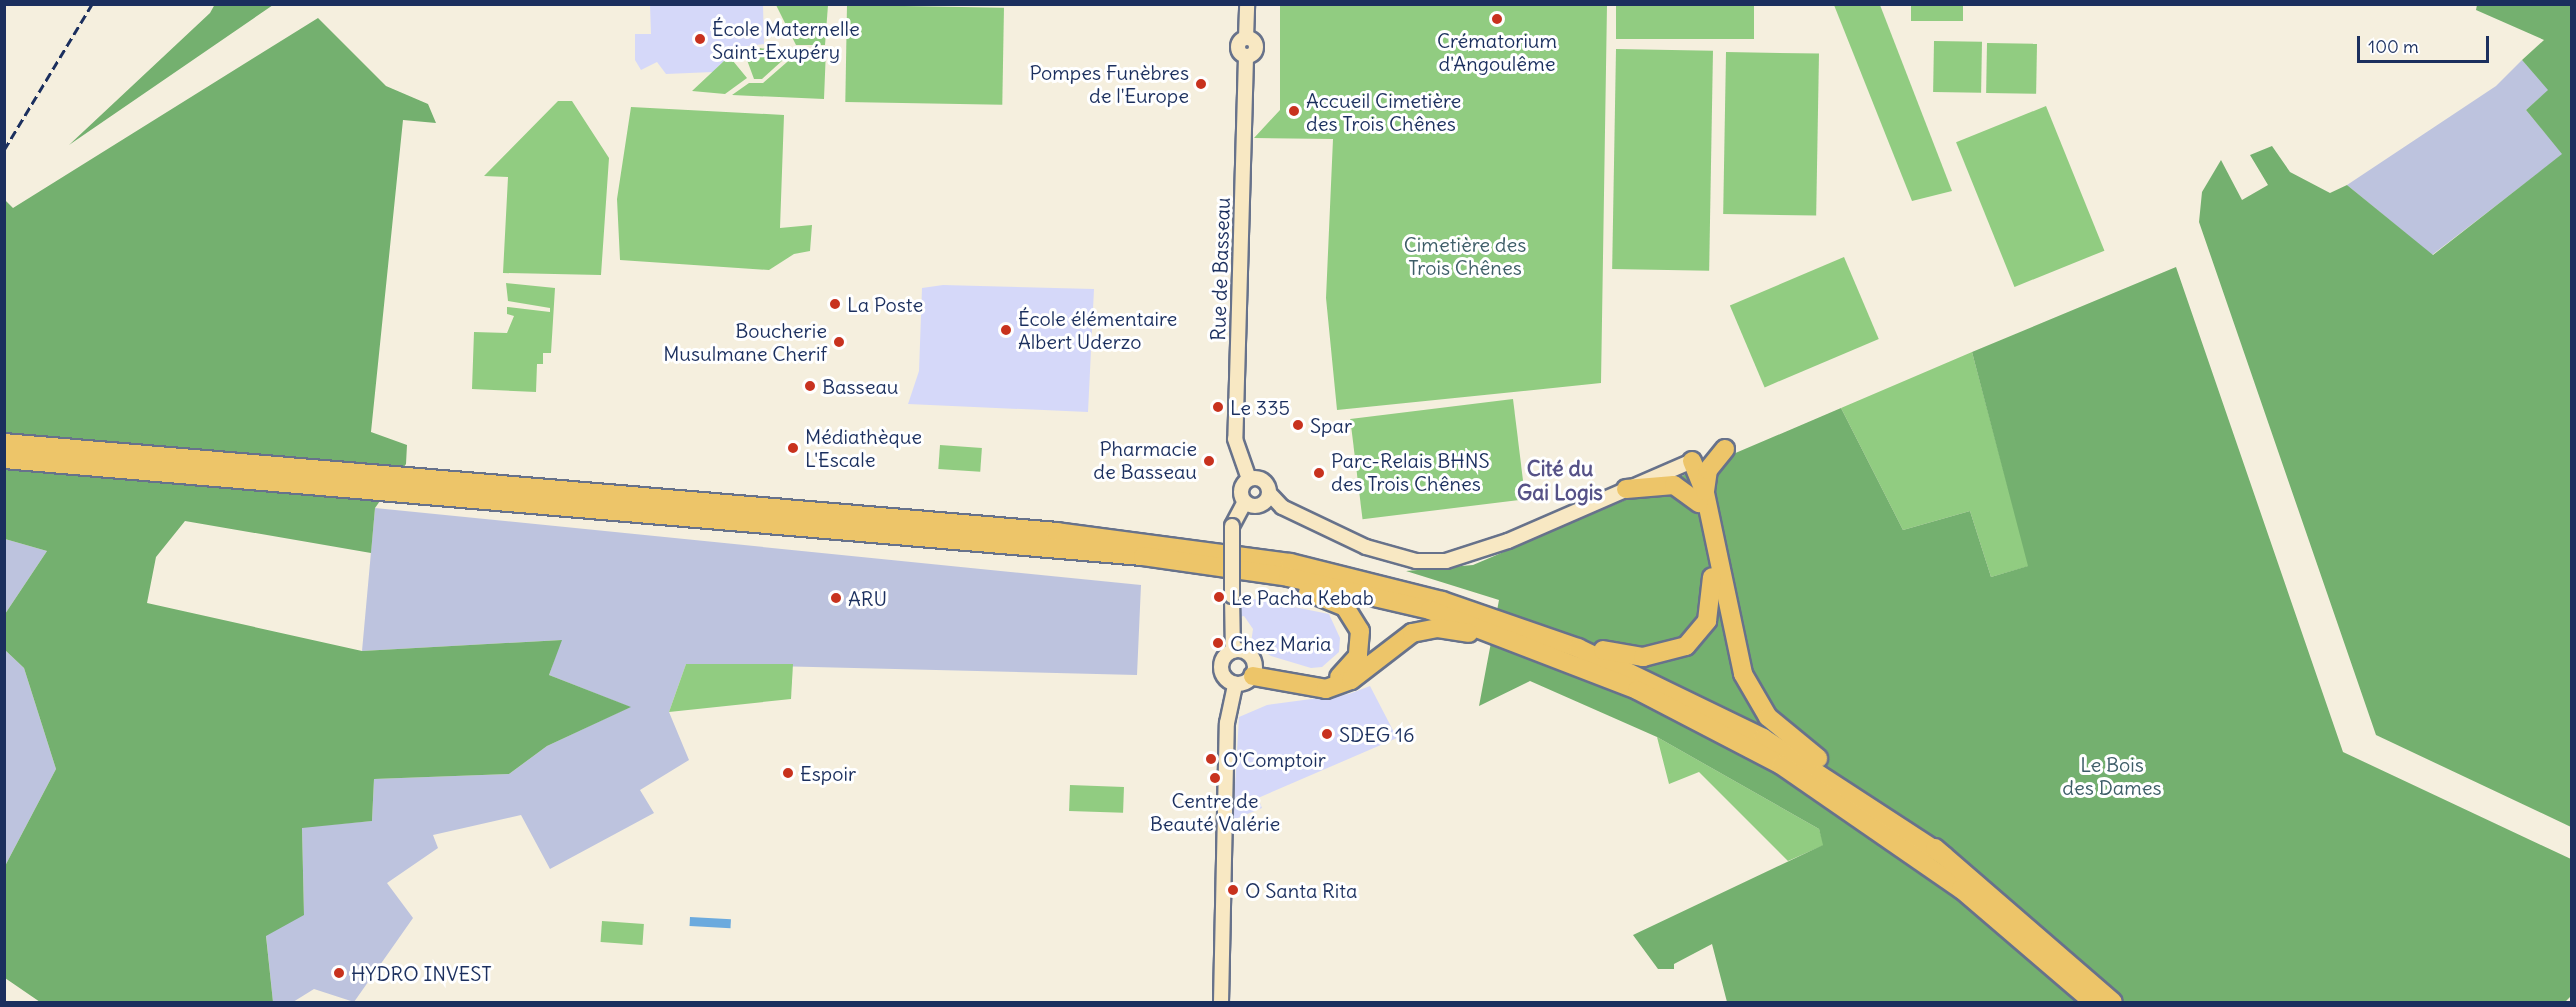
<!DOCTYPE html>
<meta charset="utf-8">
<style>
body{margin:0}
#map{position:relative;width:2576px;height:1007px;overflow:hidden;background:#f5efde;font-family:Delius,sans-serif}
div>[style]{position:absolute}
.built>*{inset:0;background:#d5d8f9}
.industrial>*{inset:0;background:#bdc3de}
.green>*{inset:0;background:#91cc81;transform-origin:0 0}
.forest>*{inset:0;background:#74b06f}
.water>*{inset:0;background:#6baade;transform-origin:0 0}
.roads{filter:drop-shadow(2px 0 #67728b) drop-shadow(-2px 0 #67728b) drop-shadow(0 2px #67728b) drop-shadow(0 -2px #67728b)}
.secondary>*{height:14px;margin:-7px;padding:0 7px;transform-origin:7px;border-radius:7px;background:#f8e8c3}
.secondary>.ring{margin:-7px;padding:0;box-sizing:content-box;background:none;border:14px solid #f8e8c3;border-radius:50%}
.highway>*{height:18px;margin:-9px;padding:0 9px;transform-origin:9px;border-radius:9px;background:#edc569}
.rail>*{height:3px;margin-top:-1.5px;transform-origin:0;background:repeating-linear-gradient(90deg,#1b2f5e 0 9px,transparent 0 13.5px)}
.bridges{filter:drop-shadow(2px 0 #67728b) drop-shadow(-2px 0 #67728b) drop-shadow(0 2px #67728b) drop-shadow(0 -2px #67728b)}
.secondary-bridge>*{height:14px;margin:-7px;padding:0 7px;transform-origin:7px;border-radius:7px;background:#f8e8c3}
.dots>*{width:16px;height:16px;translate:-50% -50%;box-sizing:border-box;border:3px solid #fff;border-radius:50%}
span{translate:-50% -50%;white-space:nowrap;text-align:center;line-height:1.15;-webkit-text-stroke:6px #fff;paint-order:stroke}
.poi-label{font-size:20px;color:#1b2f5e}
.left{translate:0 -50%;text-align:left}
.right{translate:-100% -50%;text-align:right}
.park-label{font-size:20px;color:#3e5e68}
.street-label{font-size:20px;color:#1b2f5e}
.neighbourhood-label{font-size:21px;color:#565287;font-weight:700}
.frame{position:absolute;inset:0;border:6px solid #1b2f5e;pointer-events:none}
.scale{position:absolute;left:2357px;top:36px;width:132px;height:27px;box-sizing:border-box;border:3px solid #1b2f5e;border-top:0;padding-left:8px;font-size:18px;line-height:21px;white-space:nowrap;color:#1b2f5e;-webkit-text-stroke:4px #fff;paint-order:stroke}
</style>
<div id="map">
<div class="built">
<i style="clip-path:polygon(650px 5px,763px 5px,764px 44px,724px 49px,724px 61px,713px 72px,666px 74px,657px 62px,641px 70px,635px 60px,635px 34px,651px 34px)"></i>
<i style="clip-path:polygon(943px 285px,1094px 289px,1088px 412px,908px 404px,919px 371px,922px 288px)"></i>
<i style="clip-path:polygon(1239px 596px,1329px 614px,1340px 638px,1339px 652px,1322px 667px,1311px 668px,1271px 656px,1251px 643px,1253px 629px,1244px 616px,1239px 617px)"></i>
<i style="clip-path:polygon(1370px 686px,1397px 738px,1258px 798px,1262px 808px,1233px 820px,1239px 717px,1267px 705px,1349px 694px)"></i>
</div>
<div class="industrial">
<i style="clip-path:polygon(2522px 60px,2549px 90px,2526px 110px,2563px 154px,2432px 255px,2347px 185px,2496px 86px)"></i>
<i style="clip-path:polygon(375px 508px,1141px 585px,1137px 675px,686px 664px,669px 712px,689px 760px,640px 790px,654px 813px,550px 869px,521px 815px,433px 835px,438px 848px,387px 883px,413px 918px,354px 1002px,314px 989px,293px 1002px,273px 1002px,266px 935px,304px 914px,302px 827px,372px 821px,374px 779px,509px 774px,547px 746px,630px 707px,549px 675px,561px 640px,362px 651px)"></i>
<i style="clip-path:polygon(5px 539px,47px 551px,5px 614px)"></i>
<i style="clip-path:polygon(5px 650px,24px 668px,56px 769px,5px 866px)"></i>
</div>
<div class="green">
<i style="clip-path:polygon(776px 5px,828px 5px,825px 45px,796px 45px)"></i>
<i style="left:847px;top:5px;width:157px;height:97px;rotate:1deg"></i>
<i style="clip-path:polygon(1280px 5px,1607px 5px,1601px 383px,1337px 410px,1326px 298px,1333px 139px,1254px 138px,1280px 110px)"></i>
<i style="left:1616px;top:5px;width:138px;height:34px"></i>
<i style="clip-path:polygon(1834px 5px,1880px 5px,1952px 191px,1912px 201px)"></i>
<i style="left:1911px;top:5px;width:52px;height:16px"></i>
<i style="left:1934px;top:41px;width:48px;height:51px;rotate:1deg"></i>
<i style="left:1987px;top:43px;width:50px;height:50px;rotate:1deg"></i>
<i style="clip-path:polygon(733px 48px,733px 61px,747px 78px,725px 94px,692px 91px,724px 61px,724px 49px)"></i>
<i style="clip-path:polygon(760px 48px,772px 50px,794px 50px,762px 79px,754px 79px,747px 60px)"></i>
<i style="clip-path:polygon(802px 49px,826px 49px,824px 99px,732px 95px,749px 83px,763px 83px)"></i>
<i style="left:1616px;top:49px;width:97px;height:220px;rotate:1deg"></i>
<i style="left:1726px;top:52px;width:93px;height:162px;rotate:1deg"></i>
<i style="clip-path:polygon(558px 101px,572px 101px,609px 158px,601px 275px,503px 273px,508px 177px,484px 176px)"></i>
<i style="left:2046px;top:106px;width:156px;height:97px;rotate:68deg"></i>
<i style="clip-path:polygon(631px 107px,784px 115px,780px 228px,812px 225px,810px 251px,794px 254px,769px 270px,620px 260px,617px 199px)"></i>
<i style="left:1844px;top:257px;width:89px;height:124px;rotate:67deg"></i>
<i style="clip-path:polygon(506px 283px,555px 288px,551px 353px,543px 353px,543px 364px,537px 364px,536px 392px,472px 389px,474px 332px,507px 333px,514px 316px,507px 314px,507px 307px,550px 312px,550px 308px,508px 301px)"></i>
<i style="clip-path:polygon(1972px 352px,2029px 566px,1991px 577px,1970px 511px,1903px 530px,1841px 408px)"></i>
<i style="left:1513px;top:399px;width:101px;height:164px;rotate:83deg"></i>
<i style="left:940px;top:445px;width:42px;height:24px;rotate:4deg"></i>
<i style="clip-path:polygon(686px 664px,793px 664px,791px 699px,669px 712px)"></i>
<i style="clip-path:polygon(1657px 737px,1819px 829px,1824px 845px,1788px 861px,1699px 772px,1669px 784px)"></i>
<i style="left:1070px;top:785px;width:54px;height:26px;rotate:2deg"></i>
<i style="left:602px;top:921px;width:42px;height:21px;rotate:4deg"></i>
</div>
<div class="forest">
<i style="clip-path:polygon(215px 4px,273px 5px,69px 145px,210px 13px)"></i>
<i style="clip-path:polygon(2477px 5px,2571px 5px,2571px 827px,2376px 735px,2199px 222px,2202px 192px,2221px 160px,2242px 200px,2268px 185px,2250px 155px,2272px 146px,2290px 172px,2330px 193px,2347px 185px,2433px 255px,2562px 154px,2526px 110px,2548px 90px,2522px 60px,2544px 40px,2476px 10px)"></i>
<i style="clip-path:polygon(318px 18px,386px 86px,428px 104px,436px 123px,403px 120px,371px 432px,407px 445px,406px 464px,375px 508px,371px 553px,185px 521px,156px 557px,147px 603px,362px 651px,562px 640px,549px 675px,631px 707px,547px 746px,509px 774px,374px 779px,372px 821px,302px 828px,304px 915px,266px 936px,273px 1002px,40px 1002px,5px 978px,5px 866px,56px 769px,24px 668px,5px 650px,5px 614px,47px 551px,5px 539px,4px 199px,13px 208px)"></i>
<i style="clip-path:polygon(2176px 267px,2343px 752px,2571px 859px,2571px 996px,2565px 1002px,1727px 1002px,1712px 944px,1674px 964px,1674px 969px,1658px 969px,1633px 935px,1823px 845px,1819px 829px,1657px 737px,1530px 681px,1479px 706px,1499px 600px,1406px 571px,1473px 565px,1841px 408px,1903px 530px,1970px 511px,1991px 577px,2028px 566px,1972px 352px)"></i>
</div>
<div class="water">
<i style="left:690px;top:917px;width:41px;height:9px;rotate:3deg"></i>
</div>
<div class="roads">
<div class="secondary">
<i class="ring" style="left:1238px;top:38px;width:4px;height:4px"></i>
<i style="left:1246px;top:38px;width:34px;rotate:-88deg"></i>
<i style="left:1246px;top:57px;width:382px;rotate:91.6deg"></i>
<i style="left:1235px;top:439px;width:42px;rotate:70.7deg"></i>
<i class="ring" style="left:1241px;top:478px;width:14px;height:14px"></i>
<i style="left:1269px;top:493px;width:19px;rotate:47deg"></i>
<i style="left:1282px;top:507px;width:93px;rotate:25.5deg"></i>
<i style="left:1366px;top:547px;width:52px;rotate:15.6deg"></i>
<i style="left:1416px;top:561px;width:30px"></i>
<i style="left:1446px;top:561px;width:65px;rotate:-17.9deg"></i>
<i style="left:1508px;top:541px;width:201px;rotate:-23.5deg"></i>
<i style="left:1232px;top:526px;width:27px;rotate:-62deg"></i>
<i style="left:1232px;top:596px;width:55px;rotate:89deg"></i>
<i class="ring" style="left:1221px;top:650px;width:20px;height:20px"></i>
<i style="left:1221px;top:1002px;width:279px;rotate:-88.8deg"></i>
<i style="left:1227px;top:723px;width:40px;rotate:-78deg"></i>
</div>
<div class="highway">
<i style="left:4px;top:443px;width:1057px;rotate:4.83deg"></i>
<i style="left:1057px;top:532px;width:235px;rotate:7.6deg"></i>
<i style="left:1290px;top:563px;width:157px;rotate:14deg"></i>
<i style="left:1442px;top:601px;width:144px;rotate:19.1deg"></i>
<i style="left:1578px;top:648px;width:206px;rotate:25.9deg"></i>
<i style="left:1763px;top:738px;width:216px;rotate:33.1deg"></i>
<i style="left:4px;top:459px;width:1143px;rotate:4.87deg"></i>
<i style="left:1143px;top:556px;width:147px;rotate:8.2deg"></i>
<i style="left:1288px;top:577px;width:146px;rotate:13.1deg"></i>
<i style="left:1430px;top:610px;width:222px;rotate:21.1deg"></i>
<i style="left:1637px;top:690px;width:162px;rotate:27.5deg"></i>
<i style="left:1781px;top:765px;width:219px;rotate:34.6deg"></i>
<i style="left:1961px;top:889px;width:174px;rotate:40.6deg"></i>
<i style="left:1692px;top:461px;width:35px;rotate:68deg"></i>
<i style="left:1705px;top:493px;width:185px;rotate:78.1deg"></i>
<i style="left:1743px;top:674px;width:50px;rotate:59.8deg"></i>
<i style="left:1768px;top:717px;width:65px;rotate:39.4deg"></i>
<i style="left:1626px;top:489px;width:48px;rotate:-4.8deg"></i>
<i style="left:1674px;top:485px;width:31px;rotate:36deg"></i>
<i style="left:1705px;top:491px;width:21px;rotate:-82deg"></i>
<i style="left:1708px;top:470px;width:27px;rotate:-51deg"></i>
<i style="left:1308px;top:592px;width:40px;rotate:22deg"></i>
<i style="left:1345px;top:607px;width:28px;rotate:58deg"></i>
<i style="left:1360px;top:631px;width:25px;rotate:95deg"></i>
<i style="left:1358px;top:656px;width:28px;rotate:132deg"></i>
<i style="left:1603px;top:650px;width:41px;rotate:9.9deg"></i>
<i style="left:1643px;top:657px;width:44px;rotate:-14.3deg"></i>
<i style="left:1686px;top:646px;width:33px;rotate:-50deg"></i>
<i style="left:1707px;top:621px;width:44px;rotate:-83.5deg"></i>
<i style="left:1253px;top:676px;width:74px;rotate:10.1deg"></i>
<i style="left:1326px;top:689px;width:27px;rotate:-20deg"></i>
<i style="left:1351px;top:680px;width:77px;rotate:-37.6deg"></i>
<i style="left:1412px;top:633px;width:26px;rotate:-11deg"></i>
<i style="left:1438px;top:628px;width:31px;rotate:9deg"></i>
<i style="left:1935px;top:848px;width:235px;rotate:40.9deg"></i>
</div>
</div>
<div class="rail">
<i style="left:4px;top:150px;width:170px;rotate:-58.9deg"></i>
</div>
<div class="bridges">
<div class="secondary-bridge">
<i style="left:1232px;top:596px;width:70px;rotate:-90deg"></i>
</div>
</div>
<div class="dots">
<i style="left:1497px;top:19px;background:#c8321e"></i>
<i style="left:700px;top:39px;background:#c8321e"></i>
<i style="left:1201px;top:84px;background:#c8321e"></i>
<i style="left:1294px;top:111px;background:#c8321e"></i>
<i style="left:835px;top:304px;background:#c8321e"></i>
<i style="left:1006px;top:330px;background:#c8321e"></i>
<i style="left:839px;top:342px;background:#c8321e"></i>
<i style="left:810px;top:386px;background:#c8321e"></i>
<i style="left:1218px;top:407px;background:#c8321e"></i>
<i style="left:1298px;top:425px;background:#c8321e"></i>
<i style="left:793px;top:448px;background:#c8321e"></i>
<i style="left:1209px;top:461px;background:#c8321e"></i>
<i style="left:1319px;top:473px;background:#c8321e"></i>
<i style="left:1219px;top:597px;background:#c8321e"></i>
<i style="left:836px;top:598px;background:#c8321e"></i>
<i style="left:1218px;top:643px;background:#c8321e"></i>
<i style="left:1327px;top:734px;background:#c8321e"></i>
<i style="left:1211px;top:759px;background:#c8321e"></i>
<i style="left:788px;top:773px;background:#c8321e"></i>
<i style="left:1215px;top:778px;background:#c8321e"></i>
<i style="left:1233px;top:890px;background:#c8321e"></i>
<i style="left:339px;top:973px;background:#c8321e"></i>
</div>
<div class="poi-label">
<span class="left" style="left:712px;top:40px">École Maternelle<br>Saint-Exupéry</span>
<span style="left:1497px;top:52px">Crématorium<br>d'Angoulême</span>
<span class="right" style="left:1189px;top:84px">Pompes Funèbres<br>de l'Europe</span>
<span class="left" style="left:1306px;top:112px">Accueil Cimetière<br>des Trois Chênes</span>
<span class="left" style="left:847px;top:304px">La Poste</span>
<span class="left" style="left:1018px;top:330px">École élémentaire<br>Albert Uderzo</span>
<span class="right" style="left:827px;top:342px">Boucherie<br>Musulmane Cherif</span>
<span class="left" style="left:822px;top:386px">Basseau</span>
<span class="left" style="left:1230px;top:407px">Le 335</span>
<span class="left" style="left:1310px;top:425px">Spar</span>
<span class="left" style="left:805px;top:448px">Médiathèque<br>L'Escale</span>
<span class="right" style="left:1197px;top:460px">Pharmacie<br>de Basseau</span>
<span class="left" style="left:1331px;top:472px">Parc-Relais BHNS<br>des Trois Chênes</span>
<span class="left" style="left:1231px;top:597px">Le Pacha Kebab</span>
<span class="left" style="left:848px;top:598px">ARU</span>
<span class="left" style="left:1230px;top:643px">Chez Maria</span>
<span class="left" style="left:1339px;top:734px">SDEG 16</span>
<span class="left" style="left:1223px;top:759px">O'Comptoir</span>
<span class="left" style="left:800px;top:773px">Espoir</span>
<span style="left:1215px;top:812px">Centre de<br>Beauté Valérie</span>
<span class="left" style="left:1245px;top:890px">O Santa Rita</span>
<span class="left" style="left:351px;top:973px">HYDRO INVEST</span>
</div>
<div class="park-label">
<span style="left:1465px;top:256px">Cimetière des<br>Trois Chênes</span>
<span style="left:2112px;top:776px">Le Bois<br>des Dames</span>
</div>
<div class="street-label">
<span style="left:1220px;top:269px;rotate:-88deg">Rue de Basseau</span>
</div>
<div class="neighbourhood-label">
<span style="left:1560px;top:481px">Cité du<br>Gai Logis</span>
</div>
<div class="frame"></div>
<div class="scale">100 m</div>
</div>
